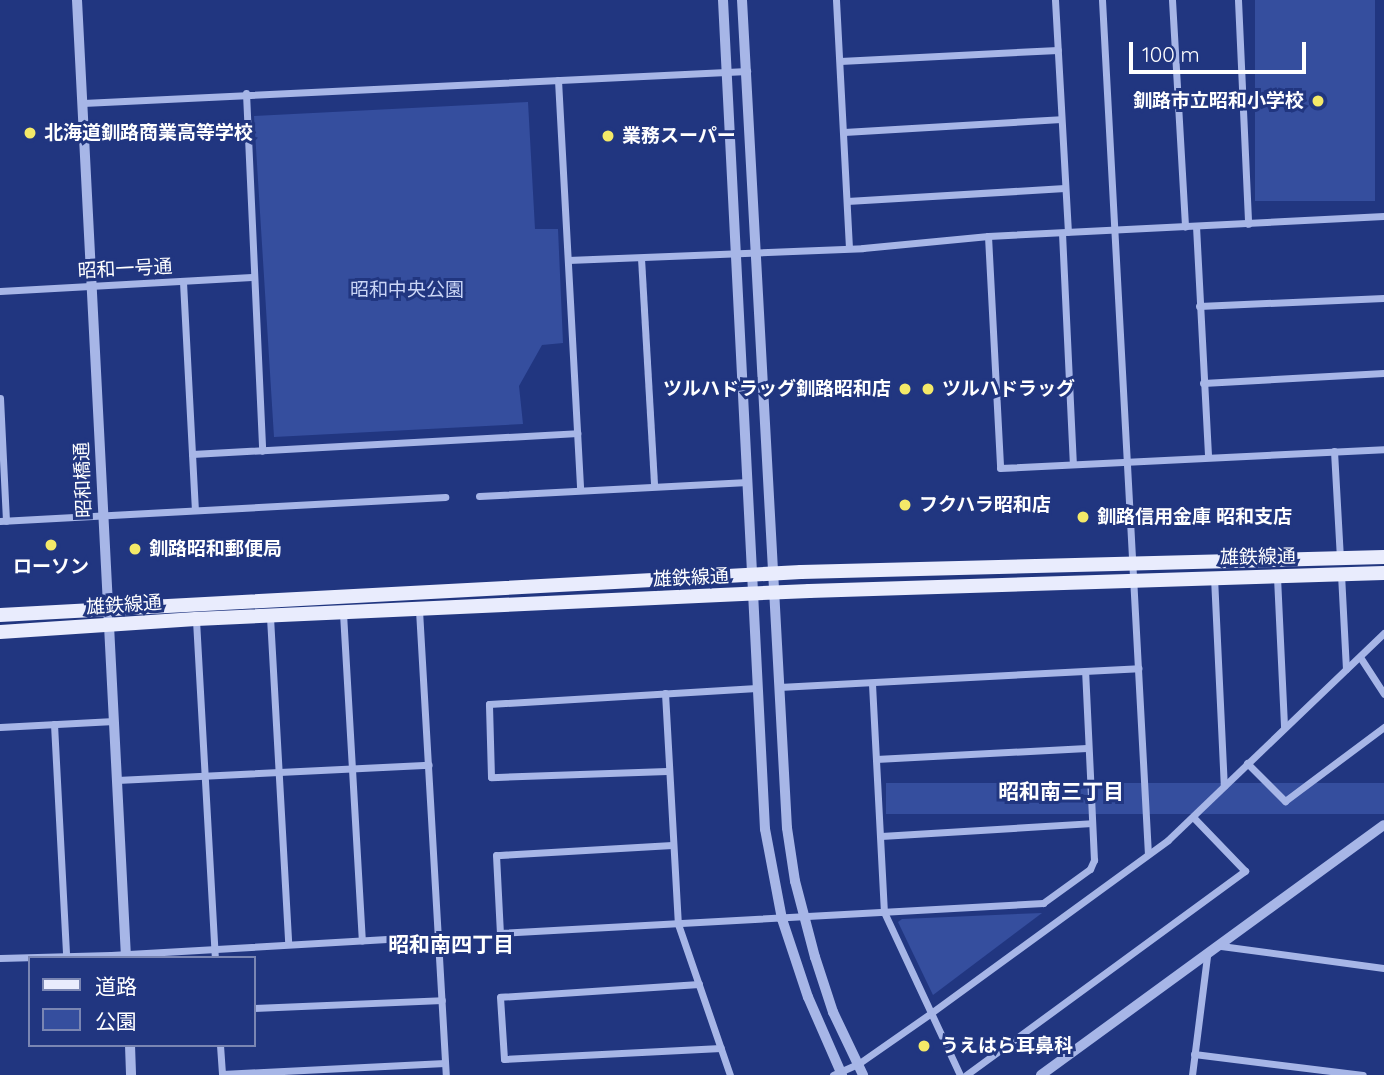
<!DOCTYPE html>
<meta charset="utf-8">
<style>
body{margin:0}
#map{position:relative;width:1384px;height:1075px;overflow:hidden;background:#213680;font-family:Quicksand,"Noto Sans JP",sans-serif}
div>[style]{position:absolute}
.green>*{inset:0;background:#354e9e;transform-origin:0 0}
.minor>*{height:7px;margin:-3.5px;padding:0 3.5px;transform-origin:3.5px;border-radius:3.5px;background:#a7b6e7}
.tertiary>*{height:10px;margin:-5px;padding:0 5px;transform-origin:5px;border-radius:5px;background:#a7b6e7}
.primary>*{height:14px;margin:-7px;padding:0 7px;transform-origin:7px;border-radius:7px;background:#e9ecfd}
.dots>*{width:19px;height:19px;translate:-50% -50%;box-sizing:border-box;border:4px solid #213680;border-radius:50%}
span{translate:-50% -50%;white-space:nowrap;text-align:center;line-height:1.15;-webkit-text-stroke:6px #213680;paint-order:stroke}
.poi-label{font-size:19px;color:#fff;font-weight:700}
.right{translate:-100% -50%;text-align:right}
.left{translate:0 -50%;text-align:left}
.street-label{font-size:19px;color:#fff}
.park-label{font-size:19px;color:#cad5f6}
.neighbourhood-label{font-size:21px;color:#fff;font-weight:700}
.legend{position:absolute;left:28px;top:956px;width:228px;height:91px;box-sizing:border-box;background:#213680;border:2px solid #7a86b3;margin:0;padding:9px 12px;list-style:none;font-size:21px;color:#fff}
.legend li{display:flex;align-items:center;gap:14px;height:35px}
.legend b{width:35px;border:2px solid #7a86b3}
.scale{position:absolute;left:1129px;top:42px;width:177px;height:32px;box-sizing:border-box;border:4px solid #fff;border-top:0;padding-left:9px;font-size:21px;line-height:24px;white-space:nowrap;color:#fff;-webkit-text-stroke:5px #213680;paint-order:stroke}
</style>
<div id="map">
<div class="green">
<i style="left:1255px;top:0;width:120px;height:201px"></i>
<i style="clip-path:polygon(528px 102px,535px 229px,558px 229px,563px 343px,542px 345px,519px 386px,523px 424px,274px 437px,254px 116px)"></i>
<i style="left:1384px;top:783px;width:31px;height:498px;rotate:90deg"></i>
<i style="clip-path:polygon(1042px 913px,933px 995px,898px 922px,902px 919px)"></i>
</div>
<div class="minor">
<i style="left:836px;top:0;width:248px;rotate:87deg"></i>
<i style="left:1055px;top:0;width:232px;rotate:86.8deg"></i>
<i style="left:1102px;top:0;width:855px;rotate:86.92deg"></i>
<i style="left:1172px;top:0;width:227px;rotate:86.7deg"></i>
<i style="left:1238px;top:0;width:224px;rotate:87.4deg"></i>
<i style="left:840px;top:61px;width:218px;rotate:-2.9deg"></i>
<i style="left:558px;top:80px;width:410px;rotate:86.9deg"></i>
<i style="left:246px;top:93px;width:358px;rotate:87.4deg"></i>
<i style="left:83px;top:103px;width:665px;rotate:-2.76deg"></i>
<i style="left:844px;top:132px;width:217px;rotate:-3.4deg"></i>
<i style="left:847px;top:201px;width:218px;rotate:-3.4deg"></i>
<i style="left:1196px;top:226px;width:231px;rotate:87deg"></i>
<i style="left:1062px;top:233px;width:231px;rotate:87.3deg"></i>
<i style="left:988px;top:236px;width:232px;rotate:87deg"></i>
<i style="left:1000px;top:468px;width:384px;rotate:-2.8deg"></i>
<i style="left:641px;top:258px;width:228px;rotate:86.7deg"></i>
<i style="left:568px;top:260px;width:295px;rotate:-2.3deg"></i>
<i style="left:863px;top:248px;width:126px;rotate:-5.5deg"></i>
<i style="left:988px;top:236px;width:397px;rotate:-2.9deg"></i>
<i style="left:183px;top:282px;width:228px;rotate:87deg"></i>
<i style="left:0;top:291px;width:252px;rotate:-3.2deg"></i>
<i style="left:1199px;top:306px;width:185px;rotate:-2.5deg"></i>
<i style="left:1203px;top:383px;width:181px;rotate:-3.2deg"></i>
<i style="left:0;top:398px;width:123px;rotate:87.2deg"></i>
<i style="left:1334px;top:451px;width:107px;rotate:86.8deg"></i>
<i style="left:192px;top:454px;width:386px;rotate:-3.1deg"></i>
<i style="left:479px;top:496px;width:269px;rotate:-3deg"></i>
<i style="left:0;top:521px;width:446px;rotate:-3.1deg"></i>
<i style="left:1341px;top:574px;width:95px;rotate:87deg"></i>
<i style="left:1214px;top:577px;width:209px;rotate:87.3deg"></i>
<i style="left:1277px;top:577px;width:150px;rotate:87.3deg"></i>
<i style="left:419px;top:610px;width:466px;rotate:86.7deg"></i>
<i style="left:343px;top:613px;width:328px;rotate:86.7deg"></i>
<i style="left:270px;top:617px;width:327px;rotate:86.8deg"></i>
<i style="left:196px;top:620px;width:339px;rotate:86.8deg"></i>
<i style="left:1360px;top:657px;width:44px;rotate:57deg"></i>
<i style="left:872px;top:684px;width:228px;rotate:87deg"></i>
<i style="left:884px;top:912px;width:180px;rotate:65deg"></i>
<i style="left:779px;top:687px;width:360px;rotate:-3deg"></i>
<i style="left:665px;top:693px;width:231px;rotate:86.8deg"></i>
<i style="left:678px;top:924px;width:160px;rotate:71deg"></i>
<i style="left:54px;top:724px;width:232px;rotate:87deg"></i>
<i style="left:0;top:727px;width:114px;rotate:-3deg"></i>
<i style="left:876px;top:759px;width:211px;rotate:-3deg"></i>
<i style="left:1247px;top:763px;width:54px;rotate:45deg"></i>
<i style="left:1285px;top:801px;width:124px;rotate:-36.8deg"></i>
<i style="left:667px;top:771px;width:176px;rotate:178deg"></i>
<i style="left:491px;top:777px;width:73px;rotate:-91.6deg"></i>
<i style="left:489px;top:704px;width:268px;rotate:-3.4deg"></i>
<i style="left:117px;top:780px;width:312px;rotate:-2.8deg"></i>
<i style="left:881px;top:836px;width:211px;rotate:-3.5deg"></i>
<i style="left:672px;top:845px;width:176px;rotate:176.7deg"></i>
<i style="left:496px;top:855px;width:78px;rotate:87.1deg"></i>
<i style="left:500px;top:933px;width:544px;rotate:-3.16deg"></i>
<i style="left:1043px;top:903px;width:58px;rotate:-35.9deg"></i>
<i style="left:1090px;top:869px;width:10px;rotate:-66deg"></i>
<i style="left:1094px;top:860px;width:188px;rotate:-92.7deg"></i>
<i style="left:1221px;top:946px;width:164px;rotate:7.7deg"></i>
<i style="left:0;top:958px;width:111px;rotate:-1.5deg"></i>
<i style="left:111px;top:955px;width:328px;rotate:-3.3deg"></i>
<i style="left:699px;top:984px;width:199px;rotate:176.3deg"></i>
<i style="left:500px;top:997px;width:62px;rotate:86.3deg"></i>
<i style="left:504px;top:1059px;width:217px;rotate:-2.9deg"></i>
<i style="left:254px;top:1008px;width:188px;rotate:-2.4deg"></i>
<i style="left:220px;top:1045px;width:30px;rotate:86deg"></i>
<i style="left:1194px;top:1054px;width:170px;rotate:7.1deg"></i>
<i style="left:222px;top:1074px;width:223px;rotate:-2.8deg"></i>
<i style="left:833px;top:1075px;width:27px;rotate:-24deg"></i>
<i style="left:858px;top:1064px;width:89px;rotate:-34.9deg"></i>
<i style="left:931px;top:1013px;width:293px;rotate:-36.1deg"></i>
<i style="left:1168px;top:840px;width:299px;rotate:-43.8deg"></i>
<i style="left:966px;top:1075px;width:346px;rotate:-36.2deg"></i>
<i style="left:1245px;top:871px;width:75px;rotate:-133.9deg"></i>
<i style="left:1192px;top:1075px;width:120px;rotate:-82.8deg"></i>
</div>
<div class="tertiary">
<i style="left:77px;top:0;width:959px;rotate:87.07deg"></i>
<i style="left:723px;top:0;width:830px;rotate:87.1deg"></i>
<i style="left:765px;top:829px;width:92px;rotate:79.3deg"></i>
<i style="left:782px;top:919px;width:82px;rotate:71.6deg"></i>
<i style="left:808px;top:997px;width:85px;rotate:66.4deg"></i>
<i style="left:742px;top:0;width:829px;rotate:86.89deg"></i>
<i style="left:787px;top:828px;width:54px;rotate:81.4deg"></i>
<i style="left:795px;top:881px;width:79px;rotate:75.3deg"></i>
<i style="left:815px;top:957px;width:58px;rotate:71.9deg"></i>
<i style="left:833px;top:1012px;width:70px;rotate:64.5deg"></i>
<i style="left:130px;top:1045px;width:30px;rotate:88deg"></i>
<i style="left:1041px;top:1075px;width:424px;rotate:-36.1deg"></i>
</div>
<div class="primary">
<i style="left:0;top:615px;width:802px;rotate:-3.07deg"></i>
<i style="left:801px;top:572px;width:583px;rotate:-1.47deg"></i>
<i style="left:0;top:632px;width:196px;rotate:-3.8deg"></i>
<i style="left:196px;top:619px;width:614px;rotate:-2.62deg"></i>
<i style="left:809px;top:591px;width:575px;rotate:-1.79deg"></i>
</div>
<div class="dots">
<i style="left:1318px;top:101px;background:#f4e968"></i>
<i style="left:30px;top:133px;background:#f4e968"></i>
<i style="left:608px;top:136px;background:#f4e968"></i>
<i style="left:905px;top:389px;background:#f4e968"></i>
<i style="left:928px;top:389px;background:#f4e968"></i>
<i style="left:905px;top:505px;background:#f4e968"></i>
<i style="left:1083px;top:517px;background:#f4e968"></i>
<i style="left:51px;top:545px;background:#f4e968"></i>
<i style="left:135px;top:549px;background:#f4e968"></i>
<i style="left:924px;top:1046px;background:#f4e968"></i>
</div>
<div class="poi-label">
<span class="right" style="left:1304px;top:101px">釧路市立昭和小学校</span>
<span class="left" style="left:44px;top:133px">北海道釧路商業高等学校</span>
<span class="left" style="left:622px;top:136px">業務スーパー</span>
<span class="right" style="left:891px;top:389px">ツルハドラッグ釧路昭和店</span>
<span class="left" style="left:942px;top:389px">ツルハドラッグ</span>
<span class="left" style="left:919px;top:505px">フクハラ昭和店</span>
<span class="left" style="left:1097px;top:517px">釧路信用金庫 昭和支店</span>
<span class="left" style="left:149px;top:549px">釧路昭和郵便局</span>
<span style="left:51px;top:567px">ローソン</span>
<span class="left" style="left:940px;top:1046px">うえはら耳鼻科</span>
</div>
<div class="street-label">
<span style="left:125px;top:269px;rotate:-3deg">昭和一号通</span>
<span style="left:83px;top:480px;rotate:-92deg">昭和橋通</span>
<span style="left:1258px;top:557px;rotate:-1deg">雄鉄線通</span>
<span style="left:691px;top:578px;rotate:-3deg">雄鉄線通</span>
<span style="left:124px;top:605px;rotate:-4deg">雄鉄線通</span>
</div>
<div class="park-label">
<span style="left:407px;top:290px">昭和中央公園</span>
</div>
<div class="neighbourhood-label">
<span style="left:1061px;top:791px">昭和南三丁目</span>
<span style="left:451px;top:944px">昭和南四丁目</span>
</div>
<ul class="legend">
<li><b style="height:9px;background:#e9ecfd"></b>道路</li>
<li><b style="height:19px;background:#354e9e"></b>公園</li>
</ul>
<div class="scale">100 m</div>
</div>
